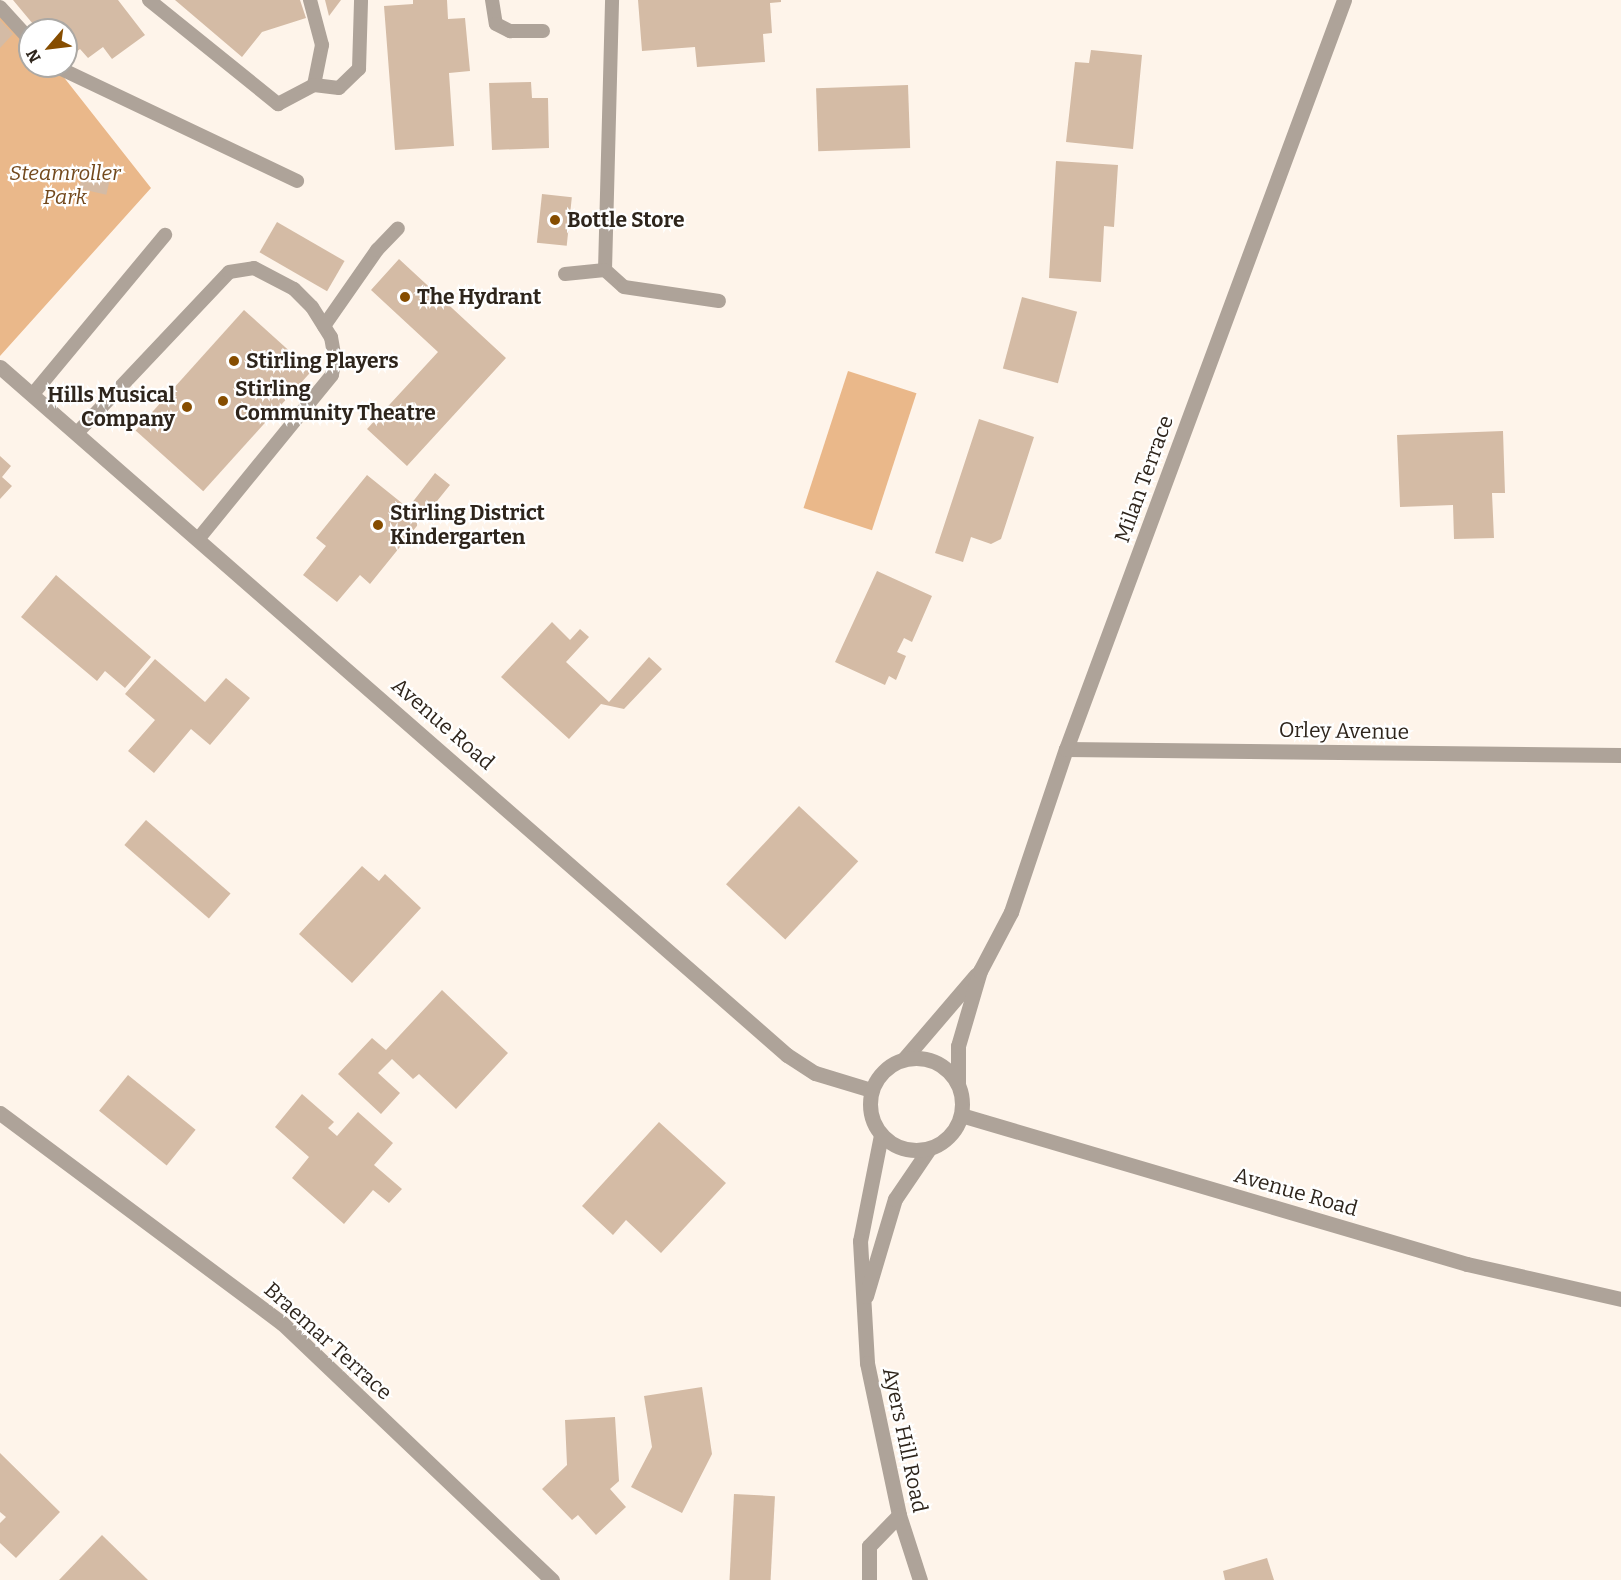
<!DOCTYPE html>
<style>
body{margin:0}
#map{position:relative;width:1621px;height:1580px;overflow:hidden;background:#fef4ea;font-family:Bitter,serif}
div>[style]{position:absolute}
.green>*{inset:0;background:#eab88a;transform-origin:0 0}
.building>*{inset:0;background:#d4bba5;transform-origin:0 0}
.service>*{height:14px;margin:-7px;padding:0 7px;transform-origin:7px;border-radius:7px;background:#aea399}
.minor>*{height:15px;margin:-7.5px;padding:0 7.5px;transform-origin:7.5px;border-radius:7.5px;background:#aea399}
.tertiary>*{height:15px;margin:-7.5px;padding:0 7.5px;transform-origin:7.5px;border-radius:7.5px;background:#aea399}
.tertiary>.ring{margin:-7.5px;padding:0;box-sizing:content-box;background:none;border:15px solid #aea399;border-radius:50%}
.dots>*{width:16px;height:16px;translate:-50% -50%;box-sizing:border-box;border:3px solid #fff;border-radius:50%}
span{translate:-50% -50%;white-space:nowrap;text-align:center;line-height:1.15;-webkit-text-stroke:4.5px #fff;paint-order:stroke}
.park-label{font-size:21px;color:#73491d;font-style:italic}
.poi-label{font-size:21px;color:#2e251c;font-weight:700}
.left{translate:0 -50%;text-align:left}
.right{translate:-100% -50%;text-align:right}
.street-label{font-size:21px;color:#2e251c}
.north{position:absolute;left:18px;top:18px;width:60px;height:60px;box-sizing:border-box;background:#fff;border:2px solid #aba8a4;border-radius:50%;rotate:242deg;font-size:16px;font-weight:700;line-height:24px;text-align:center;color:#2e251c}
.north::after{content:'';display:block;margin:auto;width:21px;height:27px;background:#864d00;clip-path:polygon(50% 0,100% 100%,50% 72%,0 100%)}
</style>
<div id="map">
<div class="green">
<i style="clip-path:polygon(0 7px,30px 40px,30px 66px,55px 66px,151px 188px,0 356px)"></i>
<i style="left:848px;top:371px;width:72px;height:144px;rotate:18deg"></i>
</div>
<div class="building">
<i style="clip-path:polygon(13px 0,118px 0,145px 35px,112px 59px,103px 47px,88px 58px,80px 49px,66px 60px,66px 30px,38px 30px)"></i>
<i style="clip-path:polygon(175px 0,300px 0,306px 18px,262px 32px,242px 57px)"></i>
<i style="clip-path:polygon(325px 0,341px 0,329px 16px)"></i>
<i style="clip-path:polygon(413px 0,447px 0,448px 19px,465px 18px,470px 71px,449px 73px,454px 146px,395px 150px,384px 6px,413px 4px)"></i>
<i style="clip-path:polygon(638px 0,781px 0,781px 2px,770px 3px,772px 33px,763px 34px,765px 62px,697px 67px,695px 47px,642px 51px)"></i>
<i style="clip-path:polygon(0 20px,13px 34px,0 48px)"></i>
<i style="clip-path:polygon(1091px 50px,1142px 55px,1133px 149px,1066px 142px,1075px 62px,1089px 63px)"></i>
<i style="clip-path:polygon(531px 82px,532px 98px,548px 98px,549px 148px,492px 150px,489px 83px)"></i>
<i style="left:908px;top:85px;width:63px;height:92px;rotate:88deg"></i>
<i style="clip-path:polygon(1056px 161px,1118px 165px,1114px 227px,1104px 226px,1101px 282px,1049px 278px)"></i>
<i style="left:84px;top:167px;width:28px;height:22px;rotate:13deg"></i>
<i style="left:542px;top:194px;width:30px;height:49px;rotate:6deg"></i>
<i style="left:277px;top:222px;width:78px;height:35px;rotate:30deg"></i>
<i style="clip-path:polygon(399px 259px,506px 358px,407px 466px,367px 429px,438px 352px,371px 290px)"></i>
<i style="left:1022px;top:297px;width:57px;height:74px;rotate:15deg"></i>
<i style="left:244px;top:310px;width:91px;height:162px;rotate:42deg"></i>
<i style="clip-path:polygon(979px 419px,1034px 437px,1001px 539px,991px 544px,971px 537px,963px 562px,935px 553px)"></i>
<i style="clip-path:polygon(1503px 431px,1505px 493px,1492px 493px,1494px 538px,1454px 539px,1453px 505px,1400px 507px,1397px 435px)"></i>
<i style="clip-path:polygon(0 456px,11px 466px,2px 477px,12px 486px,0 499px)"></i>
<i style="clip-path:polygon(435px 473px,450px 485px,370px 584px,360px 575px,337px 602px,303px 575px,326px 546px,316px 538px,367px 475px,408px 508px)"></i>
<i style="clip-path:polygon(877px 571px,932px 596px,912px 642px,904px 638px,897px 652px,906px 656px,896px 680px,889px 676px,885px 685px,835px 662px)"></i>
<i style="clip-path:polygon(56px 575px,151px 657px,125px 688px,105px 671px,97px 681px,21px 617px)"></i>
<i style="clip-path:polygon(552px 622px,570px 640px,580px 629px,589px 637px,566px 662px,609px 702px,649px 657px,662px 669px,624px 709px,601px 704px,569px 739px,501px 677px)"></i>
<i style="clip-path:polygon(155px 659px,205px 702px,226px 678px,250px 698px,210px 745px,191px 729px,154px 773px,128px 751px,155px 720px,125px 694px)"></i>
<i style="left:799px;top:806px;width:81px;height:107px;rotate:43deg"></i>
<i style="left:146px;top:820px;width:112px;height:33px;rotate:41deg"></i>
<i style="clip-path:polygon(362px 866px,379px 881px,385px 874px,421px 908px,352px 983px,299px 934px)"></i>
<i style="clip-path:polygon(442px 990px,508px 1053px,456px 1109px,419px 1074px,413px 1079px,392px 1059px,378px 1073px,400px 1093px,381px 1114px,338px 1074px,372px 1038px,386px 1050px)"></i>
<i style="left:128px;top:1075px;width:87px;height:46px;rotate:39deg"></i>
<i style="clip-path:polygon(302px 1094px,334px 1122px,328px 1128px,337px 1136px,358px 1112px,393px 1143px,374px 1165px,402px 1189px,389px 1203px,373px 1190px,344px 1224px,292px 1178px,309px 1157px,275px 1127px)"></i>
<i style="clip-path:polygon(659px 1122px,726px 1183px,661px 1253px,626px 1220px,613px 1235px,582px 1206px)"></i>
<i style="clip-path:polygon(702px 1387px,712px 1454px,682px 1513px,631px 1487px,652px 1447px,644px 1396px)"></i>
<i style="clip-path:polygon(615px 1417px,619px 1481px,610px 1489px,626px 1507px,596px 1535px,578px 1515px,572px 1520px,542px 1489px,567px 1465px,565px 1420px)"></i>
<i style="clip-path:polygon(0 1453px,60px 1512px,16px 1558px,0 1543px,0 1523px,6px 1517px,0 1512px)"></i>
<i style="left:734px;top:1494px;width:41px;height:86px;rotate:3deg"></i>
<i style="clip-path:polygon(102px 1535px,148px 1580px,59px 1580px)"></i>
<i style="clip-path:polygon(1267px 1558px,1274px 1580px,1225px 1580px,1223px 1571px)"></i>
</div>
<div class="service">
<i style="left:149px;top:0;width:166px;rotate:38.9deg"></i>
<i style="left:278px;top:104px;width:41px;rotate:-27.8deg"></i>
<i style="left:314px;top:85px;width:41px;rotate:-78.7deg"></i>
<i style="left:322px;top:45px;width:47px;rotate:-104.9deg"></i>
<i style="left:492px;top:0;width:24px;rotate:81deg"></i>
<i style="left:496px;top:24px;width:16px;rotate:27deg"></i>
<i style="left:510px;top:31px;width:33px"></i>
<i style="left:0;top:7px;width:45px;rotate:47.7deg"></i>
<i style="left:55px;top:66px;width:268px;rotate:25.4deg"></i>
<i style="left:314px;top:85px;width:25px;rotate:7deg"></i>
<i style="left:339px;top:88px;width:28px;rotate:-44deg"></i>
<i style="left:359px;top:69px;width:69px;rotate:-88.3deg"></i>
<i style="left:605px;top:270px;width:270px;rotate:-88.5deg"></i>
<i style="left:565px;top:274px;width:40px;rotate:-5.7deg"></i>
<i style="left:605px;top:270px;width:25px;rotate:42deg"></i>
<i style="left:624px;top:287px;width:96px;rotate:8.4deg"></i>
<i style="left:324px;top:326px;width:93px;rotate:-55.1deg"></i>
<i style="left:377px;top:250px;width:30px;rotate:-46deg"></i>
<i style="left:33px;top:394px;width:207px;rotate:-50.3deg"></i>
<i style="left:77px;top:433px;width:221px;rotate:-46.6deg"></i>
<i style="left:229px;top:272px;width:25px;rotate:-9deg"></i>
<i style="left:254px;top:268px;width:45px;rotate:27.7deg"></i>
<i style="left:294px;top:289px;width:25px;rotate:45deg"></i>
<i style="left:312px;top:307px;width:36px;rotate:58deg"></i>
<i style="left:331px;top:337px;width:22px;rotate:80deg"></i>
<i style="left:335px;top:359px;width:16px;rotate:101deg"></i>
<i style="left:332px;top:375px;width:210px;rotate:129.2deg"></i>
</div>
<div class="minor">
<i style="left:1066px;top:749px;width:555px;rotate:0.62deg"></i>
<i style="left:904px;top:1059px;width:111px;rotate:-49.4deg"></i>
<i style="left:958px;top:1084px;width:38px;rotate:-90deg"></i>
<i style="left:958px;top:1046px;width:78px;rotate:-73.7deg"></i>
<i style="left:980px;top:971px;width:67px;rotate:-62.3deg"></i>
<i style="left:1011px;top:912px;width:172px;rotate:-71.4deg"></i>
<i style="left:1066px;top:749px;width:799px;rotate:-69.64deg"></i>
<i style="left:0;top:1113px;width:352px;rotate:36.7deg"></i>
<i style="left:282px;top:1323px;width:373px;rotate:43.6deg"></i>
<i style="left:881px;top:1135px;width:108px;rotate:101.2deg"></i>
<i style="left:860px;top:1241px;width:122px;rotate:86.7deg"></i>
<i style="left:867px;top:1363px;width:155px;rotate:78.1deg"></i>
<i style="left:899px;top:1515px;width:68px;rotate:72.1deg"></i>
<i style="left:866px;top:1296px;width:101px;rotate:-73.4deg"></i>
<i style="left:895px;top:1199px;width:60px;rotate:-55.8deg"></i>
<i style="left:869px;top:1580px;width:34px;rotate:-90deg"></i>
<i style="left:869px;top:1546px;width:43px;rotate:-45.9deg"></i>
</div>
<div class="tertiary">
<i style="left:0;top:367px;width:1045px;rotate:41.16deg"></i>
<i style="left:787px;top:1055px;width:33px;rotate:33deg"></i>
<i style="left:815px;top:1073px;width:59px;rotate:16.9deg"></i>
<i class="ring" style="left:870px;top:1058px;width:77px;height:77px"></i>
<i style="left:961px;top:1115px;width:527px;rotate:16.41deg"></i>
<i style="left:1467px;top:1264px;width:158px;rotate:12.8deg"></i>
</div>
<div class="dots">
<i style="left:555px;top:220px;background:#864d00"></i>
<i style="left:405px;top:297px;background:#864d00"></i>
<i style="left:234px;top:361px;background:#864d00"></i>
<i style="left:223px;top:401px;background:#864d00"></i>
<i style="left:187px;top:407px;background:#864d00"></i>
<i style="left:378px;top:525px;background:#864d00"></i>
</div>
<div class="park-label">
<span style="left:65px;top:185px">Steamroller<br>Park</span>
</div>
<div class="poi-label">
<span class="left" style="left:567px;top:220px">Bottle Store</span>
<span class="left" style="left:417px;top:297px">The Hydrant</span>
<span class="left" style="left:246px;top:361px">Stirling Players</span>
<span class="left" style="left:235px;top:401px">Stirling<br>Community Theatre</span>
<span class="right" style="left:175px;top:407px">Hills Musical<br>Company</span>
<span class="left" style="left:390px;top:525px">Stirling District<br>Kindergarten</span>
</div>
<div class="street-label">
<span style="left:1144px;top:479px;rotate:-70deg">Milan Terrace</span>
<span style="left:443px;top:724px;rotate:41deg">Avenue Road</span>
<span style="left:1344px;top:731px;rotate:1deg">Orley Avenue</span>
<span style="left:1296px;top:1192px;rotate:16deg">Avenue Road</span>
<span style="left:328px;top:1341px;rotate:42deg">Braemar Terrace</span>
<span style="left:905px;top:1440px;rotate:78deg">Ayers Hill Road</span>
</div>
<div class="north">N</div>
</div>
